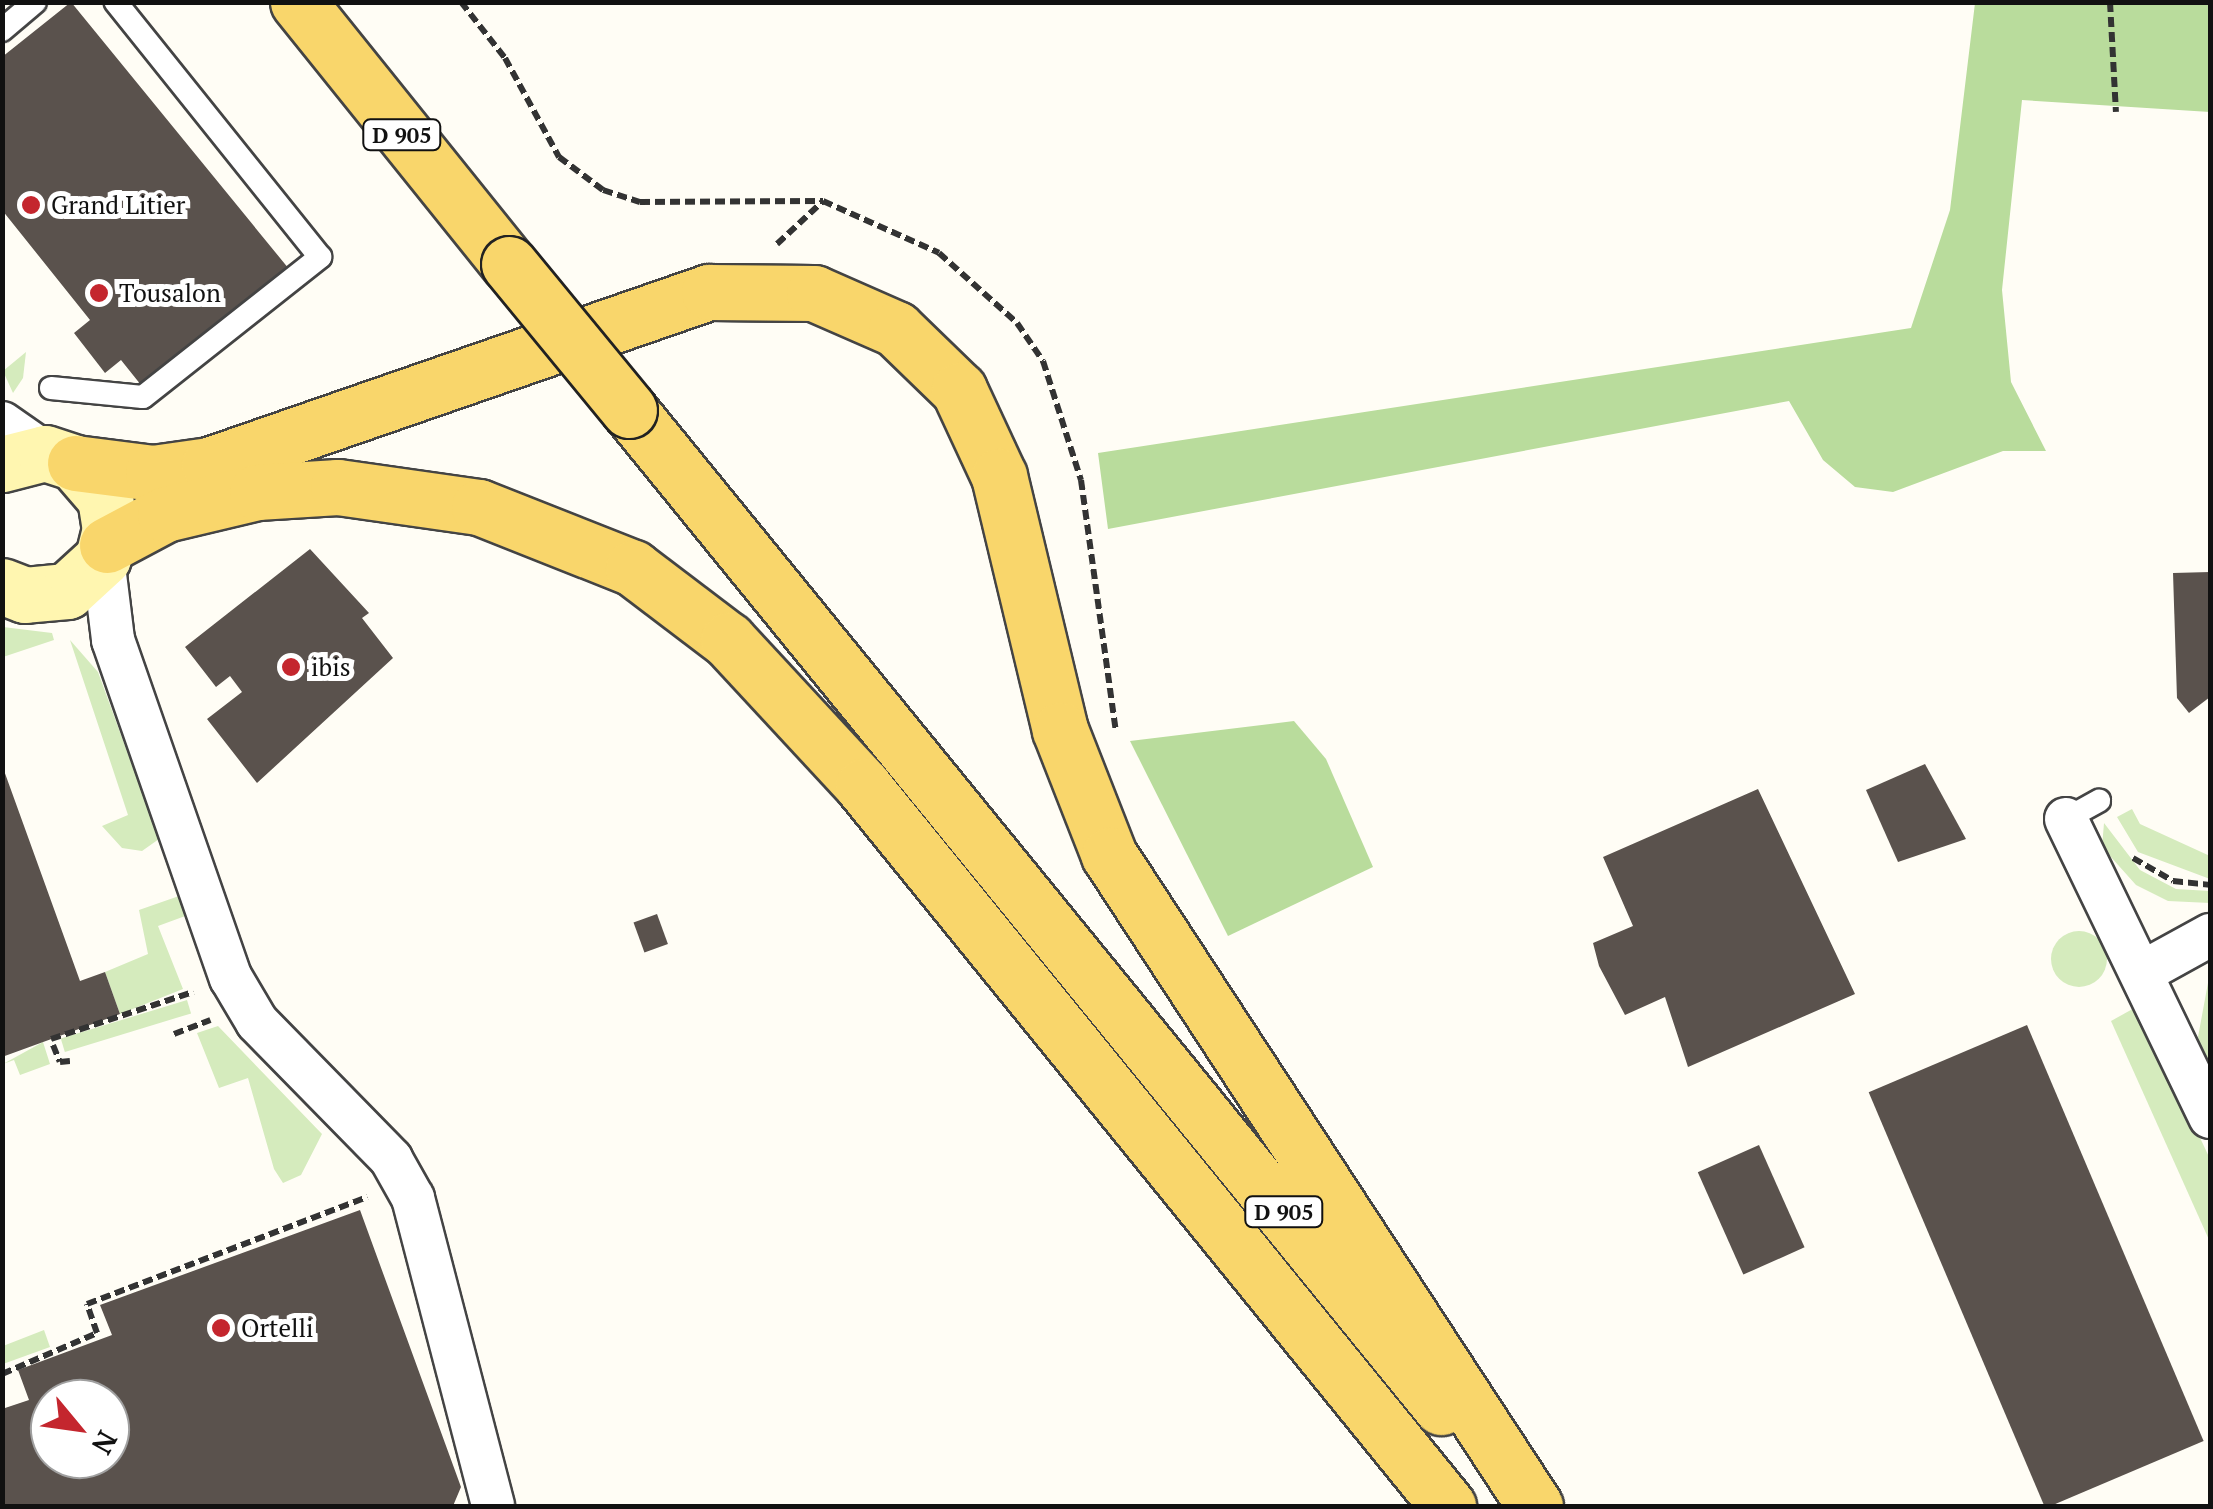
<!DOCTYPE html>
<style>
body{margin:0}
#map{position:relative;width:2213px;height:1509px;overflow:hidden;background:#fffdf5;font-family:"PT Serif",serif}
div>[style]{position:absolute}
.green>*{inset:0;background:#d5ebbd;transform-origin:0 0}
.round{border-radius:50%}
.forest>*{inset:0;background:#b9dc9c}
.building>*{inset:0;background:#5a524d;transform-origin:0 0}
.path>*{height:6px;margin-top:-3px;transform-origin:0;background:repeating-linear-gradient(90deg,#333 0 10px,transparent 0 15px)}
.roads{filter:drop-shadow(2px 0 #444) drop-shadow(-2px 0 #444) drop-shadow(0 2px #444) drop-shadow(0 -2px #444)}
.lane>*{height:22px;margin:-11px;padding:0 11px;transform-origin:11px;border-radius:11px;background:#fff}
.street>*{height:42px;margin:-21px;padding:0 21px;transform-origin:21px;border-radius:21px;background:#fff}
.secondary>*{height:55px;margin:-27.5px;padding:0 27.5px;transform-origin:27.5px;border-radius:27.5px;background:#fff6b0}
.primary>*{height:55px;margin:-27.5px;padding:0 27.5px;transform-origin:27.5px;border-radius:27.5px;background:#f9d66b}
.bridges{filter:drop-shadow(2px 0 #222) drop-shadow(-2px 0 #222) drop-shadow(0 2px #222) drop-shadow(0 -2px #222)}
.primary-bridge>*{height:55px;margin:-27.5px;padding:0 27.5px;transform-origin:27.5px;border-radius:27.5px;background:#f9d66b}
.dots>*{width:28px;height:28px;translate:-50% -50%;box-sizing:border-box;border:5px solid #fff;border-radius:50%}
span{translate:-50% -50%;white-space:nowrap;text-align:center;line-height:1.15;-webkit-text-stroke:10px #fff;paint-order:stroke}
.shield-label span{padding:2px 8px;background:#fff;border:2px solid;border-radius:8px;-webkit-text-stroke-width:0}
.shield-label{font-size:22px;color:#111;font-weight:700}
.poi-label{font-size:25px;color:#111}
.left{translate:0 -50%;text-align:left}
.frame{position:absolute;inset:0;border:5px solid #111;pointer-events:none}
.north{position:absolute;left:30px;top:1379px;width:100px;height:100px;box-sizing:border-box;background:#fff;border:2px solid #a0a0a0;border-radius:50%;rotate:119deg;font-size:28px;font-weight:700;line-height:40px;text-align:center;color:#111}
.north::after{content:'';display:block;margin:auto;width:35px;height:45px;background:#c4262e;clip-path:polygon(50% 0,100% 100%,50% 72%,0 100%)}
</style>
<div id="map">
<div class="green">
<i style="clip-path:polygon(26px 352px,23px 378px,13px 393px,3px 371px)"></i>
<i style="clip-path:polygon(3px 627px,52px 633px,54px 640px,3px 657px)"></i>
<i style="clip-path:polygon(70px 640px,98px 672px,159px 839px,142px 851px,122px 848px,102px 826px,128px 815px)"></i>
<i style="clip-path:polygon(2132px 809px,2140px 824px,2210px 856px,2210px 879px,2138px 852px,2117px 817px)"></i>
<i style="clip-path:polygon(2104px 823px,2140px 870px,2176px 889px,2210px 891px,2210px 903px,2168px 901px,2136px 885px,2102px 847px)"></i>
<i style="clip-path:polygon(179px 896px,188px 915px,158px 926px,183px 989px,120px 1014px,105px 972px,148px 954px,139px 910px)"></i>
<i class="round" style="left:2051px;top:931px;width:56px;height:56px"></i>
<i style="clip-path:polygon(2210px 972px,2209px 1037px,2210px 1075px,2198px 1037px)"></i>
<i style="left:187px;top:1000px;width:14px;height:132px;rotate:73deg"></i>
<i style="clip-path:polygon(2138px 1006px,2210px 1159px,2210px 1242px,2111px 1021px)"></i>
<i style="clip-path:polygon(218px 1026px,322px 1134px,301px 1175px,283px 1183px,274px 1169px,248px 1078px,219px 1088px,197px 1033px)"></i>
<i style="clip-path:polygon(43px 1042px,50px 1064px,20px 1075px,14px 1060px,3px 1064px)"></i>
<i style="clip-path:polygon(44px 1330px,50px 1347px,3px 1364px,3px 1346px)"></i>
</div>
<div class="forest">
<i style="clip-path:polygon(1975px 3px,2210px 3px,2210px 112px,2022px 100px,2002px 290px,2011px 382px,2046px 451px,2003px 451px,1893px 492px,1855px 487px,1823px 460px,1789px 401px,1108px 529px,1098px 453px,1911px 328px,1950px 210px)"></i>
<i style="clip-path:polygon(1294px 721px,1326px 759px,1373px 867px,1228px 936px,1130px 741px)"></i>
</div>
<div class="building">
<i style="clip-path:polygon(71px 2px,289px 269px,141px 385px,121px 360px,105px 373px,74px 333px,90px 320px,2px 210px,2px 57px)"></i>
<i style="clip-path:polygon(310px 549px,369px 613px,362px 618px,393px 658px,257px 783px,207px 719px,242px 692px,230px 676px,216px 687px,185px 647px)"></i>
<i style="clip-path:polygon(2210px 572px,2210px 697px,2189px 713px,2177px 698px,2173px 573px)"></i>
<i style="clip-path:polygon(1925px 764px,1966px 839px,1898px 862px,1866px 790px)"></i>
<i style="clip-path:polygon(2px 765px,80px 981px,105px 972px,120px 1014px,2px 1057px)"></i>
<i style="clip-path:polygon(1758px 789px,1855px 994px,1688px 1067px,1665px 997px,1625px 1015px,1599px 966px,1593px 943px,1633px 926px,1603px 857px)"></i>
<i style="left:657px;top:914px;width:32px;height:25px;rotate:70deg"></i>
<i style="left:2027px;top:1025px;width:452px;height:172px;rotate:67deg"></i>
<i style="left:1759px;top:1145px;width:112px;height:67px;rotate:66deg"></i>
<i style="clip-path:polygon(evenodd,360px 1210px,461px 1487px,453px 1506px,2px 1506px,2px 1409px,29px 1400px,18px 1370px,112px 1335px,100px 1305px,360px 1210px,50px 1399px,110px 1399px,110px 1459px,50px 1459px,50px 1399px)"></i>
</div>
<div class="path">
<i style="left:461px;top:2px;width:71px;rotate:51.8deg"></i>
<i style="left:505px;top:58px;width:113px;rotate:61.4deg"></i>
<i style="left:559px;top:157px;width:55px;rotate:36.9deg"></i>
<i style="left:603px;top:190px;width:39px;rotate:18deg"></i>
<i style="left:640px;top:202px;width:183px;rotate:-0.3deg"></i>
<i style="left:823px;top:201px;width:127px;rotate:24.1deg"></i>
<i style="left:939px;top:253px;width:105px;rotate:41.9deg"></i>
<i style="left:1017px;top:323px;width:46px;rotate:55.6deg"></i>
<i style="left:1043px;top:361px;width:125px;rotate:72.3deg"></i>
<i style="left:1081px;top:480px;width:253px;rotate:82.1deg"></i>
<i style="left:2110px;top:2px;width:110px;rotate:86.9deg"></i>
<i style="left:777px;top:244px;width:62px;rotate:-43deg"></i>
<i style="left:2133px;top:858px;width:46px;rotate:29.9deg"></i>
<i style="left:2173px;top:881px;width:37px;rotate:6deg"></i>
<i style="left:174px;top:1034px;width:39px;rotate:-21deg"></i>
<i style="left:51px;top:1039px;width:150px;rotate:-18.3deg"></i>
<i style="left:53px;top:1045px;width:18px;rotate:68deg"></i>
<i style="left:60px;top:1062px;width:10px;rotate:-6deg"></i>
<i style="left:2px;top:1374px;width:103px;rotate:-23.3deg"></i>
<i style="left:97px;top:1333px;width:31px;rotate:-109deg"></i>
<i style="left:87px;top:1304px;width:300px;rotate:-20.9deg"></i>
<i style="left:2px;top:1383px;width:17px;rotate:90deg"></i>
</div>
<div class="roads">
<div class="lane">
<i style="left:2px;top:30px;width:43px;rotate:-40.3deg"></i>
<i style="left:51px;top:388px;width:92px;rotate:5.6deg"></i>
<i style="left:143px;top:397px;width:226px;rotate:-38.3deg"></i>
<i style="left:320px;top:257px;width:327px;rotate:-128.7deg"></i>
<i style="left:2066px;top:819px;width:38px;rotate:-29deg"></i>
</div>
<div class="street">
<i style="left:2px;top:423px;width:52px;rotate:34.9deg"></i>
<i style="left:103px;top:558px;width:83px;rotate:83deg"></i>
<i style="left:113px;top:640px;width:358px;rotate:70.8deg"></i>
<i style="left:231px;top:978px;width:51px;rotate:59.4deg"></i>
<i style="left:257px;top:1022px;width:192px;rotate:45.6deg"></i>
<i style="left:391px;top:1159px;width:45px;rotate:60.6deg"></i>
<i style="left:413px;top:1198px;width:318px;rotate:75.4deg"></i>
<i style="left:2066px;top:819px;width:331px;rotate:64.2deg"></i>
<i style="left:2143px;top:972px;width:77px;rotate:-28.9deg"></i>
</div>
<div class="secondary">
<i style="left:2px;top:464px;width:44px;rotate:-14.3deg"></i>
<i style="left:45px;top:453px;width:32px;rotate:18deg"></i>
<i style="left:75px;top:463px;width:46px;rotate:49.4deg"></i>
<i style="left:105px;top:498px;width:31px;rotate:81deg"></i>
<i style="left:110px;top:529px;width:30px;rotate:104deg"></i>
<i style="left:103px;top:558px;width:49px;rotate:137.5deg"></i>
<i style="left:67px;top:591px;width:42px;rotate:174.6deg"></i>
<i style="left:25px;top:595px;width:25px;rotate:-159deg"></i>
</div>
<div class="primary">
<i style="left:298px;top:2px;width:336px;rotate:51.2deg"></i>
<i style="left:629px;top:410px;width:1286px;rotate:50.84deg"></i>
<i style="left:75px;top:463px;width:79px;rotate:7.3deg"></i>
<i style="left:153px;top:473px;width:57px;rotate:-8.1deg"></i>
<i style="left:209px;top:465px;width:529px;rotate:-19.09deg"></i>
<i style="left:709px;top:292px;width:105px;rotate:0.5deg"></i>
<i style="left:814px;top:293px;width:90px;rotate:23.7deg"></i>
<i style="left:896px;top:329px;width:88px;rotate:44.1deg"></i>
<i style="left:959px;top:390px;width:95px;rotate:65.1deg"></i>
<i style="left:999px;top:476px;width:261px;rotate:76.5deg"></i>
<i style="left:1060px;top:730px;width:134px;rotate:68.6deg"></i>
<i style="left:1109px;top:855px;width:778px;rotate:56.8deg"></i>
<i style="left:107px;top:545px;width:66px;rotate:-28.1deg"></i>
<i style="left:165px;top:514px;width:95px;rotate:-13.4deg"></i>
<i style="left:257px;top:492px;width:81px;rotate:-3.5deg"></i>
<i style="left:338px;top:487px;width:142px;rotate:8.1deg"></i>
<i style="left:479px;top:507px;width:166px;rotate:21.6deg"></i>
<i style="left:633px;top:568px;width:119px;rotate:37.2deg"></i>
<i style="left:728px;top:640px;width:199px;rotate:47.2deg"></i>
<i style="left:863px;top:786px;width:928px;rotate:50.91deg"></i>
</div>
</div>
<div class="bridges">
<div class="primary-bridge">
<i style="left:509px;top:264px;width:189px;rotate:50.6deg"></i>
</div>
</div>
<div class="dots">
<i style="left:31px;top:205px;background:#c4262e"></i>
<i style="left:99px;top:293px;background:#c4262e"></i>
<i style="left:291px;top:667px;background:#c4262e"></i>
<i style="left:221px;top:1328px;background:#c4262e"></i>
</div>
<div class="shield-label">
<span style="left:402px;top:135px">D 905</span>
<span style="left:1284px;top:1212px">D 905</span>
</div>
<div class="poi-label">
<span class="left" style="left:51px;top:205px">Grand Litier</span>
<span class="left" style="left:119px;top:293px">Tousalon</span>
<span class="left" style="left:311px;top:667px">ibis</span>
<span class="left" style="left:241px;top:1328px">Ortelli</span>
</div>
<div class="frame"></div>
<div class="north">N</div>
</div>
